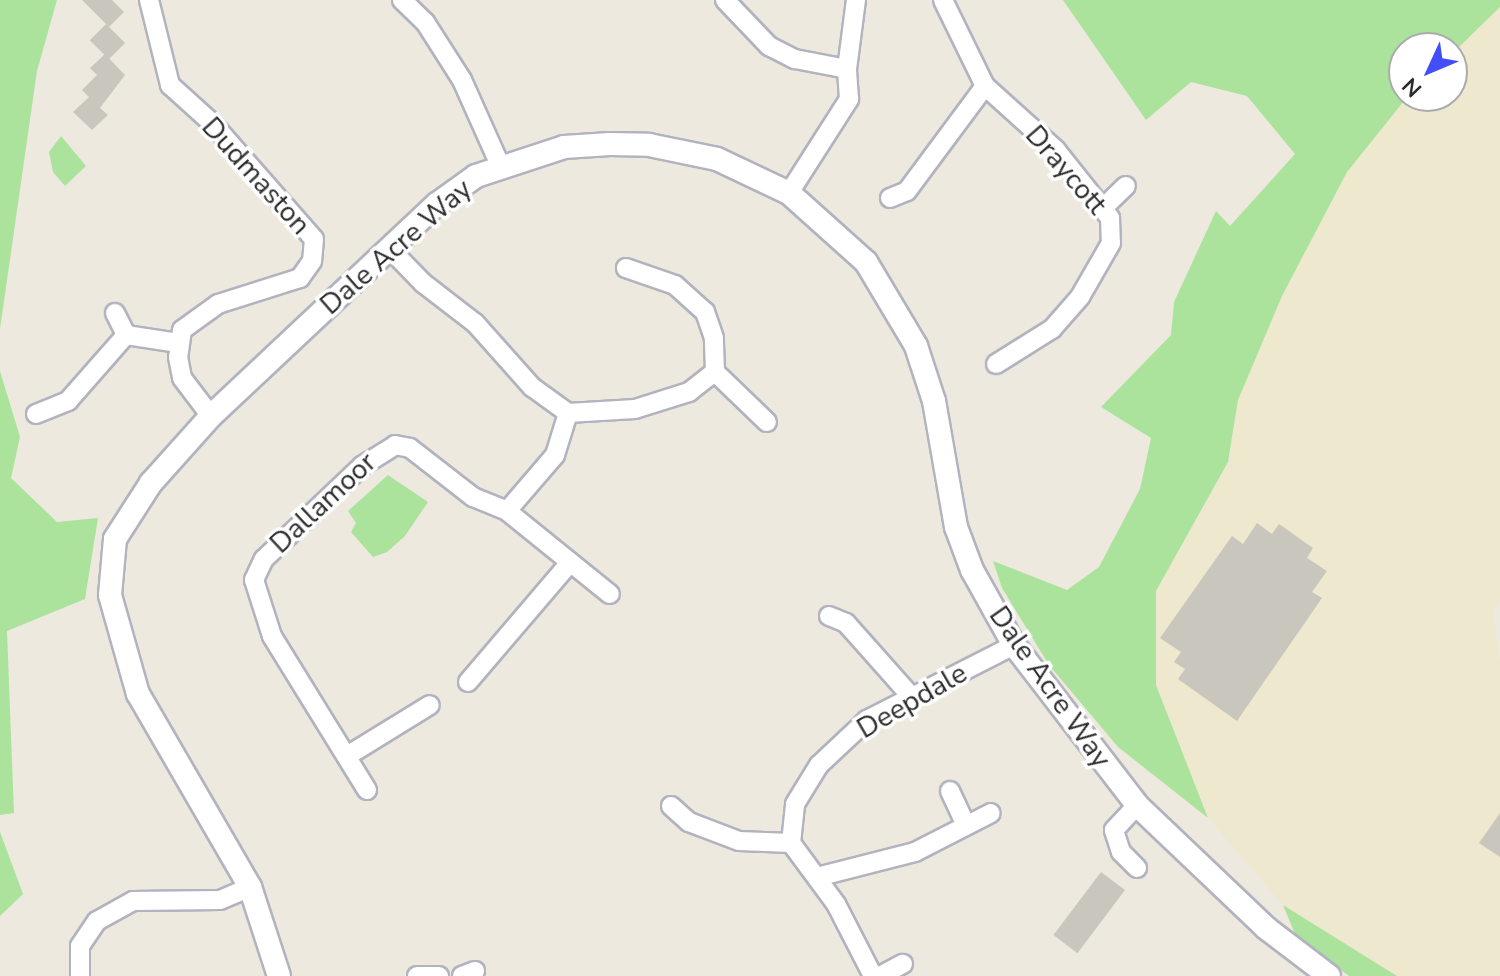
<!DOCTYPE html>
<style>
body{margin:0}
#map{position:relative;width:1500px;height:976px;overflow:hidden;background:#ede9df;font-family:"Nunito Sans",sans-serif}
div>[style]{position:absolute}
.education>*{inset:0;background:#eee8cf}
.green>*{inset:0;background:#ace39c}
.building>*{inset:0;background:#c9c7bd;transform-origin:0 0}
.roads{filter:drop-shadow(2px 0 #b2b3bf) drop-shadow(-2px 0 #b2b3bf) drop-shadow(0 2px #b2b3bf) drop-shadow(0 -2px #b2b3bf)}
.minor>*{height:18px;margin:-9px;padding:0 9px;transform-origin:9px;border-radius:9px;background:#fff}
.tertiary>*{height:22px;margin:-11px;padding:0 11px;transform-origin:11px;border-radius:11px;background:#fff}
span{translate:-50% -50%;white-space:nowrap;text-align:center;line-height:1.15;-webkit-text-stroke:7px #fff;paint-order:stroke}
.street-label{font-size:28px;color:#2c2c2c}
.north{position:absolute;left:1388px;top:32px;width:80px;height:80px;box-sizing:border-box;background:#fff;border:2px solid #ababab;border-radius:50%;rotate:226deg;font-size:22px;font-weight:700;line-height:32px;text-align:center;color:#2c2c2c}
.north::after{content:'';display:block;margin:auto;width:28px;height:36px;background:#424ff8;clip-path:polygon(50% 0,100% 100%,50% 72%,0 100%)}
</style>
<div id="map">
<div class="education">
<i style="clip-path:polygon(1500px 7px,1500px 598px,1493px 613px,1500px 663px,1500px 976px,1397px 976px,1283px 905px,1208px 818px,1156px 685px,1152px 616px,1156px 591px,1228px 462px,1238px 399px,1282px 296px,1347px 172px,1408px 96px,1452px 96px,1452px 54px)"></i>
</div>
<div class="green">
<i style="clip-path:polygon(0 0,57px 0,37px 71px,0 329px)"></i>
<i style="clip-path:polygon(1063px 0,1500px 0,1500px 7px,1452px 54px,1452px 48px,1404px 48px,1408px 96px,1347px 172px,1282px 296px,1238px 400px,1228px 462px,1156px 591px,1156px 685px,1208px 818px,1118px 747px,1049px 665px,1002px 588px,993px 561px,1067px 590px,1099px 567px,1140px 489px,1151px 438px,1101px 407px,1171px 335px,1174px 302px,1216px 211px,1230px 226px,1295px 154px,1247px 96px,1191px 82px,1146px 120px)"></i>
<i style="clip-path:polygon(61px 136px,86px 166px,65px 186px,53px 172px,49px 152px)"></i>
<i style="clip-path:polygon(0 371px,20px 437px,11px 478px,57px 522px,98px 518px,85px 599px,7px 631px,14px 813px,0 815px)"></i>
<i style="clip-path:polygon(388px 475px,428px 502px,405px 536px,387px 552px,373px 557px,351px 532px,356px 523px,348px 511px)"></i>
<i style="clip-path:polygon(0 832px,23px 894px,0 916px)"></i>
<i style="clip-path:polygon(1283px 905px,1397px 976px,1349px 976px,1297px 939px)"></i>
</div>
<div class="building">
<i style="clip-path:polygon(82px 0,112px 0,124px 12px,109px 27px)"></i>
<i style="left:106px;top:24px;width:27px;height:23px;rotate:45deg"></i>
<i style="clip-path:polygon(105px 54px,125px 75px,100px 108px,108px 115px,92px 130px,73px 112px,89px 97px,93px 101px,82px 90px,97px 75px,90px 68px)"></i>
<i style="clip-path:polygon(1257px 523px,1272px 534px,1279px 524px,1313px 548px,1307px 558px,1327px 571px,1312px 592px,1322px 598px,1237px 721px,1178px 679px,1185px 669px,1174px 662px,1181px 652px,1160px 638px,1232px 536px,1243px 544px)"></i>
<i style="clip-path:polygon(1500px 813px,1500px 857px,1479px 843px)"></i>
<i style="left:1101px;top:872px;width:30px;height:79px;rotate:37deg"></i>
</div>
<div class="roads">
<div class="minor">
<i style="left:149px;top:0;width:88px;rotate:76.1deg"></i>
<i style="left:170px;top:85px;width:57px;rotate:42.1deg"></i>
<i style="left:212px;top:123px;width:154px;rotate:48.7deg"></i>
<i style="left:314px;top:239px;width:22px;rotate:95deg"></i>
<i style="left:312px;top:261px;width:21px;rotate:125deg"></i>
<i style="left:300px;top:278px;width:86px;rotate:162.4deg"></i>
<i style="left:218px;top:304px;width:44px;rotate:144.2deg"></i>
<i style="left:182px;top:330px;width:27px;rotate:98deg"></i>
<i style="left:178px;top:357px;width:21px;rotate:79deg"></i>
<i style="left:182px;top:378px;width:48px;rotate:52.7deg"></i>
<i style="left:402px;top:0;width:32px;rotate:44deg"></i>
<i style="left:425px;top:22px;width:69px;rotate:57.5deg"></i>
<i style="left:462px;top:80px;width:95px;rotate:65.9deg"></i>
<i style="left:725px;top:0;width:64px;rotate:46.3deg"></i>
<i style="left:769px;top:46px;width:29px;rotate:27deg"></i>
<i style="left:795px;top:59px;width:53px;rotate:10.9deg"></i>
<i style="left:943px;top:0;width:96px;rotate:64deg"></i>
<i style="left:985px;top:86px;width:96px;rotate:42deg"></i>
<i style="left:1056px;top:150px;width:87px;rotate:51.5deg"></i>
<i style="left:1110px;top:218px;width:25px;rotate:88deg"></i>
<i style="left:1111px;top:243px;width:62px;rotate:119.9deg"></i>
<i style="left:1080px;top:297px;width:43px;rotate:131.2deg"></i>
<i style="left:1052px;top:329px;width:66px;rotate:148deg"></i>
<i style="left:789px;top:193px;width:112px;rotate:-57.4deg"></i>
<i style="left:849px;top:99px;width:30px;rotate:-94deg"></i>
<i style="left:847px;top:69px;width:70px;rotate:-82.6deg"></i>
<i style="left:890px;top:198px;width:18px;rotate:-22deg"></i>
<i style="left:907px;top:191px;width:131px;rotate:-53.4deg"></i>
<i style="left:1102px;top:209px;width:33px;rotate:-44deg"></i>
<i style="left:389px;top:248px;width:49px;rotate:45.8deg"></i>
<i style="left:423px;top:283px;width:66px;rotate:37.6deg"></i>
<i style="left:475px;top:323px;width:86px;rotate:48.3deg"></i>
<i style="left:532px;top:387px;width:44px;rotate:35.8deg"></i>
<i style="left:568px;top:413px;width:67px;rotate:-3.4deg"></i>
<i style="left:635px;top:409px;width:57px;rotate:-17.5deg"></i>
<i style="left:689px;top:392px;width:33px;rotate:-38deg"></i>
<i style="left:715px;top:372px;width:34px;rotate:-92deg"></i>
<i style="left:714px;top:338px;width:28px;rotate:-109deg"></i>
<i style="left:705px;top:312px;width:40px;rotate:-138deg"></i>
<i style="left:675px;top:285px;width:52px;rotate:-160.9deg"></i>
<i style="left:115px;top:313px;width:25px;rotate:63deg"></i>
<i style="left:715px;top:372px;width:72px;rotate:43.9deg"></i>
<i style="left:36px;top:414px;width:35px;rotate:-22deg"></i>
<i style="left:68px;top:401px;width:88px;rotate:-48.7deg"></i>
<i style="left:126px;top:335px;width:53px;rotate:8.7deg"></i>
<i style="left:507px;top:511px;width:132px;rotate:38.9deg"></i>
<i style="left:829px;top:616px;width:18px;rotate:22deg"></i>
<i style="left:846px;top:623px;width:96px;rotate:48.4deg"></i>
<i style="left:468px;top:682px;width:154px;rotate:-49.5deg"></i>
<i style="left:347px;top:756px;width:97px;rotate:-31.6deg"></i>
<i style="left:367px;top:790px;width:181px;rotate:-121.7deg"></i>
<i style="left:272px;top:636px;width:59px;rotate:-107.8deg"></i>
<i style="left:254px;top:580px;width:23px;rotate:-65deg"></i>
<i style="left:264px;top:559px;width:135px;rotate:-43.5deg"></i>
<i style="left:362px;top:466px;width:39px;rotate:-32deg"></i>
<i style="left:395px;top:445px;width:15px;rotate:11deg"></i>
<i style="left:410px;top:448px;width:80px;rotate:37.9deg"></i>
<i style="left:473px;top:497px;width:37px;rotate:22deg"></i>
<i style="left:507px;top:511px;width:74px;rotate:-49.4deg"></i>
<i style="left:555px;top:455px;width:44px;rotate:-72.8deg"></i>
<i style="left:950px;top:791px;width:38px;rotate:65deg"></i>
<i style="left:671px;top:806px;width:24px;rotate:42deg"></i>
<i style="left:689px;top:822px;width:53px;rotate:20.8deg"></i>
<i style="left:739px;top:841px;width:52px;rotate:2.2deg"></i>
<i style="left:1137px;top:868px;width:23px;rotate:-135deg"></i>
<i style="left:1121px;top:852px;width:23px;rotate:-108deg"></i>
<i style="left:1114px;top:830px;width:34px;rotate:-47deg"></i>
<i style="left:817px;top:877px;width:101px;rotate:-14.3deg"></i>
<i style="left:915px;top:852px;width:85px;rotate:-27.2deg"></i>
<i style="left:80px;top:976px;width:30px;rotate:-90deg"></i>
<i style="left:80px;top:946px;width:30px;rotate:-56deg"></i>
<i style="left:97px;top:921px;width:41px;rotate:-29.1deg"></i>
<i style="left:133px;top:901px;width:87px;rotate:-0.7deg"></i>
<i style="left:220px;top:900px;width:33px;rotate:-23deg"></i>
<i style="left:417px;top:976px;width:22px"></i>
<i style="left:462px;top:976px;width:14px;rotate:-21deg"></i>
<i style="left:873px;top:976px;width:81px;rotate:-117.2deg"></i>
<i style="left:836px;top:904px;width:76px;rotate:-126.4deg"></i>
<i style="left:791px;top:843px;width:39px;rotate:-84deg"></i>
<i style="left:795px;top:804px;width:46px;rotate:-58.4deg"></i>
<i style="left:819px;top:765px;width:66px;rotate:-43.2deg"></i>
<i style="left:867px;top:720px;width:165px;rotate:-27deg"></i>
<i style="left:880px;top:976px;width:26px;rotate:-28deg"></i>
</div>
<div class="tertiary">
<i style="left:279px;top:976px;width:94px;rotate:-108deg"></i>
<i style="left:250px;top:887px;width:223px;rotate:-120.1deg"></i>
<i style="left:138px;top:694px;width:103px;rotate:-105.8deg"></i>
<i style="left:110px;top:595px;width:56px;rotate:-84.9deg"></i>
<i style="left:115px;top:539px;width:67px;rotate:-57.3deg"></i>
<i style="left:151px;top:483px;width:90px;rotate:-48.2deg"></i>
<i style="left:211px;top:416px;width:310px;rotate:-43.2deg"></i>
<i style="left:437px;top:204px;width:48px;rotate:-35.7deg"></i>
<i style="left:476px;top:176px;width:93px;rotate:-18.2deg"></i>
<i style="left:564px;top:147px;width:46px;rotate:-3.7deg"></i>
<i style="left:610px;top:144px;width:39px;rotate:1deg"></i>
<i style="left:649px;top:145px;width:69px;rotate:11.6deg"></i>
<i style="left:717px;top:159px;width:80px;rotate:25.3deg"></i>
<i style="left:789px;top:193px;width:103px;rotate:41.9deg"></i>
<i style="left:866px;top:262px;width:98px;rotate:59.2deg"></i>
<i style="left:916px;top:346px;width:58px;rotate:71.9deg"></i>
<i style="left:934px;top:401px;width:128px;rotate:80.1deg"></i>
<i style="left:956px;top:527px;width:46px;rotate:69.6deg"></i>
<i style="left:972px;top:570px;width:86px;rotate:60.8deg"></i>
<i style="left:1014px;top:645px;width:202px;rotate:52.4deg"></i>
<i style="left:1137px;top:805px;width:178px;rotate:43.6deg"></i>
<i style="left:1266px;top:928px;width:79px;rotate:37.3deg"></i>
</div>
</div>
<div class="street-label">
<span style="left:1066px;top:170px;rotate:49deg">Draycott</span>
<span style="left:256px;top:176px;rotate:48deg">Dudmaston</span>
<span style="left:396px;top:247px;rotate:-41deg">Dale Acre Way</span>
<span style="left:323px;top:503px;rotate:-43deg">Dallamoor</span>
<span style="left:1050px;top:687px;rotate:55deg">Dale Acre Way</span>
<span style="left:912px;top:701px;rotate:-30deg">Deepdale</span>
</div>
<div class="north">N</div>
</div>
